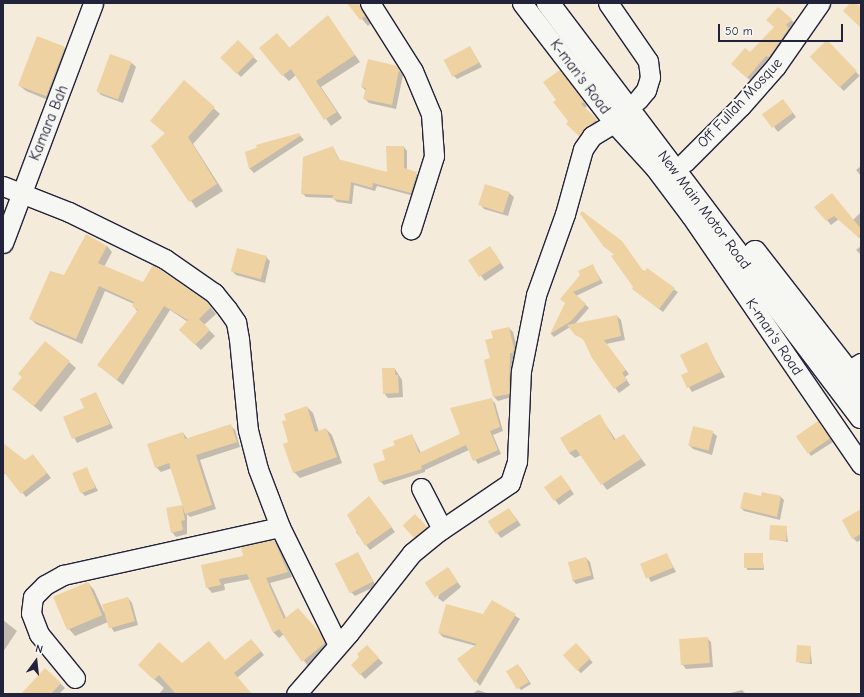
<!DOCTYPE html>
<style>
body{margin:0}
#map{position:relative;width:864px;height:697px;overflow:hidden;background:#f4ebda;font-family:"Comic Neue",sans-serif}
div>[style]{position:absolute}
.shadow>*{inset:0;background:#0003;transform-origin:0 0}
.building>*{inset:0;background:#efd2a2;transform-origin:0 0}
.roads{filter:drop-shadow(1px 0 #22223b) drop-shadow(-1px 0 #22223b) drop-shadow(0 1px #22223b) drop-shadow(0 -1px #22223b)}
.minor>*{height:19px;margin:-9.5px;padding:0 9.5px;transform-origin:9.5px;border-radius:9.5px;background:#f6f6f2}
.trunk>*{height:22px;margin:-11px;padding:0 11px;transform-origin:11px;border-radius:11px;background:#f6f6f2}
span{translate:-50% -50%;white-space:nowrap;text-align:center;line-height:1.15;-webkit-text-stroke:4px #f6f6f2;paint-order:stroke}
.street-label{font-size:15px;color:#22223b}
.frame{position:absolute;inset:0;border:4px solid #22223b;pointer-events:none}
.north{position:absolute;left:16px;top:641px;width:40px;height:40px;-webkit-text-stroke:3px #f6f6f2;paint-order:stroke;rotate:15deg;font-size:11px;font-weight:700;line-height:16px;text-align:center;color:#22223b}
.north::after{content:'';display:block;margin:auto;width:14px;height:18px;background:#22223b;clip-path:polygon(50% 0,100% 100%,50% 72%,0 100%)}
.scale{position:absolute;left:718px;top:24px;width:125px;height:18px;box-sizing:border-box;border:2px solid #22223b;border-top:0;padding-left:5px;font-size:12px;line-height:14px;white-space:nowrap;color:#22223b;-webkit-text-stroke:3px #f6f6f2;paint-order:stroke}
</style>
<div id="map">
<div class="shadow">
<i style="clip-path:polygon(348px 3px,366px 3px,365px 11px,371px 23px,368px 26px)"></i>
<i style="clip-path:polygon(328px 17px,360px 62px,321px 87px,342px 118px,331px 126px,296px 75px,289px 81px,283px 75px,283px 40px,290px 49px)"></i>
<i style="clip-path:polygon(791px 20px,795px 23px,789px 30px,792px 33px,751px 81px,736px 68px)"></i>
<i style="left:238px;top:41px;width:28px;height:23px;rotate:46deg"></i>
<i style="left:827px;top:42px;width:47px;height:22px;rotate:46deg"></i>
<i style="clip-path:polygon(470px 47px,482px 67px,457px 79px,453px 75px)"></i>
<i style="clip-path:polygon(64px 48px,71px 55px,53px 102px,26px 91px,19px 85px)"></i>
<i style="clip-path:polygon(132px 63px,136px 67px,123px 103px,101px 95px,97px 90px)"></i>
<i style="clip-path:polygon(396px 67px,403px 75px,396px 109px,369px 103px,364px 98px,366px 91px,362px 87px)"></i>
<i style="clip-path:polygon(564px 76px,587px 106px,584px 109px,600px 124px,584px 140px,567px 124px,570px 121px,557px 100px)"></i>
<i style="clip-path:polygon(183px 81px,220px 114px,193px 144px,223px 191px,196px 208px,153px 146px,166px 134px,158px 127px,161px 107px,182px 87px)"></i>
<i style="clip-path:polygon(787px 105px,796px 117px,778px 132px,774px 127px)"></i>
<i style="clip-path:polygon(299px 134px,304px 140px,254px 173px,250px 169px,246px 152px)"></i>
<i style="clip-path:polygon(333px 147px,340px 161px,388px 174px,404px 147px,407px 151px,407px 170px,420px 176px,414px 196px,377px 186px,375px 191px,354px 185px,352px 204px,337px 202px,333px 198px,306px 197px,302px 193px)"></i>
<i style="clip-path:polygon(861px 166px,861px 176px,856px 170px)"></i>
<i style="clip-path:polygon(509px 193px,514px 197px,508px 216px,484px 209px,480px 204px)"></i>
<i style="clip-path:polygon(816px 207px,853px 220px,861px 212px,861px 239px,839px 219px,831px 225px)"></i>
<i style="clip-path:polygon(107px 246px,112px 252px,104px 267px,143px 283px,206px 302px,216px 314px,204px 325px,215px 336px,201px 350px,180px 330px,188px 322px,170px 310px,123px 385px,98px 365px,138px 312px,133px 306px,134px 304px,105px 291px,82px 344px,36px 324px,31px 319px,64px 276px)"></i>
<i style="clip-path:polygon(861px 246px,861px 255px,856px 250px)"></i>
<i style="clip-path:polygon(605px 247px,678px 292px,663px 312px,633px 289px,634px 287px,615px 255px)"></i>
<i style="clip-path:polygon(494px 252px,504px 268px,485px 281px,470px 261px)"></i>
<i style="clip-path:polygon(266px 257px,270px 261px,265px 283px,236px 275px,232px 271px)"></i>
<i style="clip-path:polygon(592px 265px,603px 283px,576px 296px,589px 308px,575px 324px,617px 316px,621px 320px,625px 340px,606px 344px,629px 374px,625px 377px,630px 385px,619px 393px,593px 358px,585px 341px,570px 327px,554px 337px,551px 334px,566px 303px,561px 299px)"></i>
<i style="clip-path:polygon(509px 328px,513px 332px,518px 352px,517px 356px,514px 357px,512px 397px,498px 401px,494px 397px,485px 360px,491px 359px,494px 339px)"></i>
<i style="clip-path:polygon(706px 344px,725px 377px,692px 392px,682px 376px,689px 372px)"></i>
<i style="clip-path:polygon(69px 362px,76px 368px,41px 412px,20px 395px)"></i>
<i style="clip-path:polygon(395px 369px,402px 380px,403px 397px,388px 398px,384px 393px)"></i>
<i style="clip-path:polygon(96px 393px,113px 428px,77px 443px,64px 418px,85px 409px)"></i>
<i style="clip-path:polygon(491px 399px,495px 403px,503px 431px,493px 435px,501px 454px,478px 464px,469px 450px,425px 470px,425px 472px,384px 485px,380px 481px,387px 460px,396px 445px,412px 435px,421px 453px,461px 434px)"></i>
<i style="clip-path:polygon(307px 407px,313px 413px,319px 432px,326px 429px,332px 435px,342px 463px,300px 478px,294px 472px,290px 442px)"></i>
<i style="clip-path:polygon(599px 415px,616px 440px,624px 435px,646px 465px,607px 490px,581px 455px,575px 458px,569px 453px,584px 426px,583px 424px)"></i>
<i style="clip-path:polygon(818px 423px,833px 442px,811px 456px,797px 436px)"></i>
<i style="clip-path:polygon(230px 425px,235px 430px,240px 447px,200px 460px,216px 509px,190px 517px,187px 514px,187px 534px,176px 537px,172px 532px,182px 506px,184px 508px,172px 468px,161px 472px,156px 467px,183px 433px,188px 439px)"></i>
<i style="clip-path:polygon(712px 432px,717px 436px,712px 455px,693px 449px,689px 445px)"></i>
<i style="clip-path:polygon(3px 444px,25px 461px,37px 460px,51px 478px,26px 497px,6px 473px,3px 475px)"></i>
<i style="clip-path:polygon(86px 468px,98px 491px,85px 496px,81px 492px)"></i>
<i style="clip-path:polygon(561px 476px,574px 494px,559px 505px,555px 500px)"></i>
<i style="clip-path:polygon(369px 497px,395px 532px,370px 550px,356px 532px)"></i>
<i style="clip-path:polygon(762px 497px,781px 497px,784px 500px,780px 520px,744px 511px,741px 508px)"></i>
<i style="clip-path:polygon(509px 509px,521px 525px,501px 538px,497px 533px)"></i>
<i style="clip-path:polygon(861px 511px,861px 540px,857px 542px,853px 538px)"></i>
<i style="clip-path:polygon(420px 519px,430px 532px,418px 542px,414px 537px)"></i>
<i style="clip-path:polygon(786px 527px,788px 542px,771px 539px)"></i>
<i style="clip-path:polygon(274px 541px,279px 546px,292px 577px,270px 583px,286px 618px,303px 614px,325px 639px,330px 649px,308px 666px,284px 634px,279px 638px,274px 633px,251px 579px,224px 584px,225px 590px,212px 593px,207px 587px,244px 557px)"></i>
<i style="clip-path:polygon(358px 553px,376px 586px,355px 596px,351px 592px)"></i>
<i style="clip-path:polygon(745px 554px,762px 554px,764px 570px,747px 570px)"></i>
<i style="clip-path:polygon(667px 555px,676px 572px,651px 582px,641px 564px)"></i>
<i style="clip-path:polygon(586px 558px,590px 562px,594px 579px,576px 584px,572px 579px)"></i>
<i style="clip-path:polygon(448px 568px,461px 587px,443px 602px,438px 598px)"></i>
<i style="clip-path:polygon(88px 583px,94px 590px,104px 612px,128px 598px,132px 603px,138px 625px,114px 632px,108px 622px,75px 636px,69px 629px)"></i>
<i style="clip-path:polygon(492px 601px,520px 619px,480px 686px,458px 659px,476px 646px,443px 637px,439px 633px,484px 616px)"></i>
<i style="clip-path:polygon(3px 620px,17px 631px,3px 652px)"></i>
<i style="clip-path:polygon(707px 638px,711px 642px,713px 667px,686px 669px,682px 664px)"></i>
<i style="clip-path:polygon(255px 644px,264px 655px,237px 678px,251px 694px,159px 694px,164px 688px,143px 669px,226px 661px)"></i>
<i style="left:576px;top:644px;width:25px;height:16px;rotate:48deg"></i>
<i style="clip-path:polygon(810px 647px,812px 664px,800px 663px,798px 661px)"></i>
<i style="clip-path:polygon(371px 651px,383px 663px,365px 679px,352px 665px)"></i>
<i style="clip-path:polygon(520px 667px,531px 684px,521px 690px,519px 688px)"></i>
<i style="clip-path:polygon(45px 669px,65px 688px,59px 694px,33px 694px)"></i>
<i style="clip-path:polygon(478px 690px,489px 694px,472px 694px)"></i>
<i style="clip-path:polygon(742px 690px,746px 694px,727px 694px)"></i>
</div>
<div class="building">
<i style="clip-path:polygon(347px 3px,359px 3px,365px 16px,360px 20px)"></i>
<i style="clip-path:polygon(850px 3px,856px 3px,861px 7px,861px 28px,843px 11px)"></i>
<i style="clip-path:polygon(778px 7px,792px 19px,786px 25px,789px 28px,769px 57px,766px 56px,747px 78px,731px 64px,745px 48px,750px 52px,774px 27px,766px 20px)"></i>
<i style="clip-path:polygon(328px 15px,355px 55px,316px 81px,337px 112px,324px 120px,291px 69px,282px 76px,259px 48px,277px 33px,289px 48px)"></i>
<i style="left:37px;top:36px;width:30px;height:53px;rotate:21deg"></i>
<i style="left:238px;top:40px;width:23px;height:25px;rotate:45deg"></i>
<i style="left:827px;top:40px;width:43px;height:24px;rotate:46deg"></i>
<i style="left:470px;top:46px;width:19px;height:30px;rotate:62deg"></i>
<i style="left:110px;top:54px;width:23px;height:40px;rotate:20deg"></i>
<i style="clip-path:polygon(368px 59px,397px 66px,399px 70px,392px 105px,363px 99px,366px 88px,361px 87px)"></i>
<i style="clip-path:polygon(560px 70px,584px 102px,581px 104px,597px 119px,579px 136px,566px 124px,568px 121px,553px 102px,556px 100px,543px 82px)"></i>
<i style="clip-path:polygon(184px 80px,215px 107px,188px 137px,217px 184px,189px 202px,151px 146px,165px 133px,150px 121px)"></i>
<i style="left:783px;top:99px;width:17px;height:26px;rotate:54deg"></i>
<i style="clip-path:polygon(299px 133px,300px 136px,249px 169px,245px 152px,257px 148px,256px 145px)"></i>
<i style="clip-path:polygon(333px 146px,338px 159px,387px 172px,386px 146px,404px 146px,404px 168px,417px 172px,411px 193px,373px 183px,372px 188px,351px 182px,349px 201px,332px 199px,333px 195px,301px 194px,303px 157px)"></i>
<i style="left:485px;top:184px;width:26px;height:22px;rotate:18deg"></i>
<i style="clip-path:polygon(832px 193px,861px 229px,859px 238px,834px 216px,826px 221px,814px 207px)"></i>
<i style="clip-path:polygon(582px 211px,622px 241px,644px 272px,647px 268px,675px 288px,659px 309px,632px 289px,633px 287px,611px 256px,614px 254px,604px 247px,580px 214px)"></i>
<i style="clip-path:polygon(86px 234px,107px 246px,98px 263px,143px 282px,153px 265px,206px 301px,211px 307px,199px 319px,210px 330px,195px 345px,179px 330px,188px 320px,164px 306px,117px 380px,97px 365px,138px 310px,132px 306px,134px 302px,99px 286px,76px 339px,29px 319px,50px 271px,64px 275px)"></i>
<i style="left:490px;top:246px;width:20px;height:26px;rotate:57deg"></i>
<i style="left:237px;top:248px;width:31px;height:24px;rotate:15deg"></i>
<i style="clip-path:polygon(593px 264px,600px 280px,573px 292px,586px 304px,571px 321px,550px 334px,565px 303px,560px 299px,580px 275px,578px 271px)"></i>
<i style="clip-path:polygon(617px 315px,621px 336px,604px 340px,626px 370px,622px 373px,627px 380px,614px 389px,592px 358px,583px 339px,575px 335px,567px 325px)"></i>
<i style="clip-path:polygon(509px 327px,514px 348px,513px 353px,510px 353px,509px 394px,493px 397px,484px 360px,490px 358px,485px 340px,493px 338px,491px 331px)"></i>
<i style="clip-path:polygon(45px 341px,70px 361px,34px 406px,12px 389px,22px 377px,18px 374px)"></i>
<i style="clip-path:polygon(707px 342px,721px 372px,687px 388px,681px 375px,688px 372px,680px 355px)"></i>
<i style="clip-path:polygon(382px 368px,395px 368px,395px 375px,398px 375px,399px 393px,383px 394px)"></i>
<i style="clip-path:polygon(96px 392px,110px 424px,72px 439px,63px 417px,84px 408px,80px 399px)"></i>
<i style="clip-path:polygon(492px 398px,500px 427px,490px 431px,498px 450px,473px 461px,466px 445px,421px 466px,422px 469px,379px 482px,373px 464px,385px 460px,382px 450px,395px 445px,393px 441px,412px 434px,419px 453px,460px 434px,450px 408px)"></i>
<i style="clip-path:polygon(307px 406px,315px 432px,326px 428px,337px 457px,293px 473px,283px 444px,288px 442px,282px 421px,286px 420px,284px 414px)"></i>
<i style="clip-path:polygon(600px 414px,614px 440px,624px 434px,641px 459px,601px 485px,576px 449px,569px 453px,560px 438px)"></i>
<i style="left:818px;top:421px;width:21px;height:27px;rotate:55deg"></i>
<i style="clip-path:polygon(231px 424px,237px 442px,196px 455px,212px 505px,185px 514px,169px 463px,155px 468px,147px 444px,183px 432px,185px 439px)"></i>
<i style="left:693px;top:426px;width:21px;height:20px;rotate:14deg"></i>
<i style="clip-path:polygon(3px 443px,25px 460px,33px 454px,47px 473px,21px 494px,3px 471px)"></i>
<i style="left:87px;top:467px;width:22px;height:16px;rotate:68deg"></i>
<i style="left:561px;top:475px;width:17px;height:21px;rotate:54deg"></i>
<i style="clip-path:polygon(744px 492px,761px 496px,762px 492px,781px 496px,777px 517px,740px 508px)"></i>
<i style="clip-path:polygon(369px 496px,392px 527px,365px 546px,347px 515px)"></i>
<i style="clip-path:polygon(182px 505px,185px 520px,181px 521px,183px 530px,171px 533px,166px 508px)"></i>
<i style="left:509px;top:508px;width:15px;height:25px;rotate:58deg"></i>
<i style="clip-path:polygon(861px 509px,861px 534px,852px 539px,842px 520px)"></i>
<i style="left:415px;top:514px;width:18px;height:17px;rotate:47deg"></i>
<i style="left:770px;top:525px;width:17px;height:15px;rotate:3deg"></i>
<i style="clip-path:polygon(274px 540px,288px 572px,266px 578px,284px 619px,298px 608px,320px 633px,325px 643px,302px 662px,279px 629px,273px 633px,247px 574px,219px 579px,221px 585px,206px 588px,201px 565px,243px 556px,241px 547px)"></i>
<i style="left:358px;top:552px;width:33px;height:26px;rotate:63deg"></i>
<i style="left:667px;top:553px;width:16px;height:29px;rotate:68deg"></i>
<i style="left:744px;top:553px;width:19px;height:15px"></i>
<i style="left:586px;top:557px;width:19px;height:19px;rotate:74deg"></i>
<i style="left:448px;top:567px;width:18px;height:28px;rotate:56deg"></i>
<i style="left:88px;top:582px;width:36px;height:38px;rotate:67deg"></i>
<i style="left:128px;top:597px;width:25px;height:27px;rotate:74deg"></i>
<i style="clip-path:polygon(492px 600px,516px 614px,475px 683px,457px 659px,477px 644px,438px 633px,446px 604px,483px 614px)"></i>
<i style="left:708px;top:637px;width:26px;height:29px;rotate:86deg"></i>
<i style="clip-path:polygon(251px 639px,261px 651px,234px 673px,252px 694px,176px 694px,159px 675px,154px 680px,138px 665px,159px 642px,182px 663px,209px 641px,225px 660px)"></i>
<i style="left:576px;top:643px;width:21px;height:18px;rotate:47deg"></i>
<i style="clip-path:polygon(367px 645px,379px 658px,360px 675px,351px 665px,359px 657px,357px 654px)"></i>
<i style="left:797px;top:645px;width:14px;height:17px;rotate:4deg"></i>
<i style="left:518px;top:664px;width:21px;height:14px;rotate:59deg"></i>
<i style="clip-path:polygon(45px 668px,61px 683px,51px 694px,21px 694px)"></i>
</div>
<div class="roads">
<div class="minor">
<i style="left:370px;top:3px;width:80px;rotate:57.7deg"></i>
<i style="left:413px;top:71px;width:47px;rotate:67.3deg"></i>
<i style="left:431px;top:114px;width:42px;rotate:85.9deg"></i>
<i style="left:434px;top:156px;width:77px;rotate:107.5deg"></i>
<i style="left:522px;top:3px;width:151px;rotate:52.5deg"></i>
<i style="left:614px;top:123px;width:61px;rotate:47.7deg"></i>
<i style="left:655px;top:168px;width:60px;rotate:53.1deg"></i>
<i style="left:691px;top:216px;width:301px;rotate:55.6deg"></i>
<i style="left:608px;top:3px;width:70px;rotate:55.4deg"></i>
<i style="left:648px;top:61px;width:16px;rotate:83deg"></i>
<i style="left:650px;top:77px;width:14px;rotate:107deg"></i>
<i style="left:646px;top:90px;width:13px;rotate:129deg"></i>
<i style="left:685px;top:162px;width:79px;rotate:-45deg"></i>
<i style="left:741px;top:106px;width:53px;rotate:-48.8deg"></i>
<i style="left:776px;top:66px;width:77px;rotate:-55.1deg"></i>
<i style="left:3px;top:186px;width:71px;rotate:21.5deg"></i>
<i style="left:69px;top:212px;width:107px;rotate:26.1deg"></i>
<i style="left:165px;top:259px;width:60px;rotate:34.8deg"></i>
<i style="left:214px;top:293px;width:21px;rotate:51deg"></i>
<i style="left:227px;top:309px;width:16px;rotate:55deg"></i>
<i style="left:236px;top:322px;width:17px;rotate:80deg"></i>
<i style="left:239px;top:339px;width:91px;rotate:84.4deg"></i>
<i style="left:248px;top:430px;width:40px;rotate:75.6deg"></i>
<i style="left:258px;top:469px;width:62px;rotate:69.2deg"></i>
<i style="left:280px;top:527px;width:131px;rotate:63.8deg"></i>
<i style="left:3px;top:243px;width:256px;rotate:-69.4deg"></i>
<i style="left:848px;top:371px;width:15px;rotate:-32deg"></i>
<i style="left:421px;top:488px;width:46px;rotate:62.9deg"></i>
<i style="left:75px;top:678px;width:57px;rotate:-129.3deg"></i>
<i style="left:39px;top:634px;width:22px;rotate:-111deg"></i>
<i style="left:31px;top:613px;width:16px;rotate:-83deg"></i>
<i style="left:33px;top:597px;width:17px;rotate:-45deg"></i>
<i style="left:45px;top:585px;width:21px;rotate:-29deg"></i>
<i style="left:63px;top:575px;width:222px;rotate:-12.5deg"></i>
<i style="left:296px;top:694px;width:81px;rotate:-49deg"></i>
<i style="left:349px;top:633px;width:102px;rotate:-51.8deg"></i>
<i style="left:412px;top:553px;width:33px;rotate:-39deg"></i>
<i style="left:438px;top:532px;width:87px;rotate:-34.2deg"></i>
<i style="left:510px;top:483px;width:23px;rotate:-72deg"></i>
<i style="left:517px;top:461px;width:90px;rotate:-87.5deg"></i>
<i style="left:521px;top:371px;width:77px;rotate:-78.8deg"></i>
<i style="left:536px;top:295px;width:86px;rotate:-70.3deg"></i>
<i style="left:565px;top:214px;width:67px;rotate:-74.5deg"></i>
<i style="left:583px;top:149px;width:16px;rotate:-55deg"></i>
<i style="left:592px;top:136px;width:26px;rotate:-31deg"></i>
<i style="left:614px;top:123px;width:20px;rotate:-45deg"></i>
</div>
<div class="trunk">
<i style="left:548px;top:3px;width:519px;rotate:52.91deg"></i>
<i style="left:755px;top:252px;width:172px;rotate:52.1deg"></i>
</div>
</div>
<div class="street-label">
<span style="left:580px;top:77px;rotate:53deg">K-man's Road</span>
<span style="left:740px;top:103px;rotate:-47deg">Off Fullah Mosque</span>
<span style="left:49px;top:123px;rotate:-68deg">Kamara Bah</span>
<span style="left:704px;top:210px;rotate:53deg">New Main Motor Road</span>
<span style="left:774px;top:337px;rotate:56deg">K-man's Road</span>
</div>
<div class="frame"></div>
<div class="north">N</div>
<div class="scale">50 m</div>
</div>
